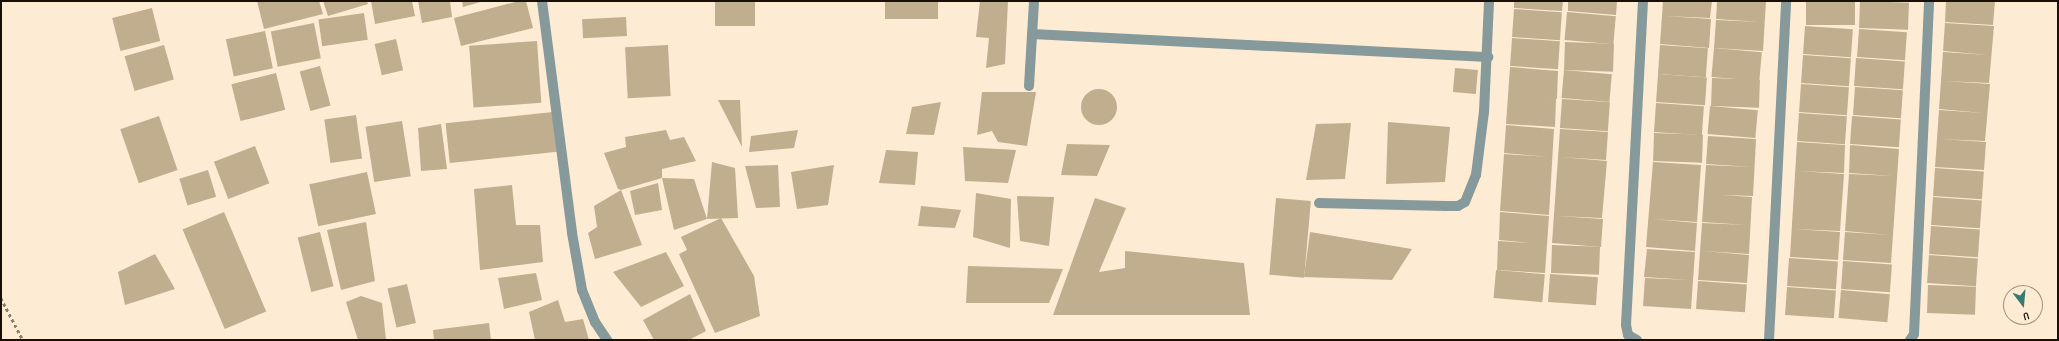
<!DOCTYPE html>
<style>
body{margin:0}
#map{position:relative;width:2059px;height:341px;overflow:hidden;background:#feebd3;font-family:"Sofia Sans Condensed",sans-serif}
div>[style]{position:absolute}
.building>*{inset:0;background:#c1ae8f;transform-origin:0 0}
.round{border-radius:50%}
.path>*{height:2.5px;margin-top:-1.25px;transform-origin:0;background:repeating-linear-gradient(90deg,#8b7e6d 0 3px,transparent 0 6px)}
.minor>*{height:10px;margin:-5px;padding:0 5px;transform-origin:5px;border-radius:5px;background:#86999b}
span{translate:-50% -50%;white-space:nowrap;text-align:center;line-height:1.15;-webkit-text-stroke:3px #feebd3;paint-order:stroke}
.frame{position:absolute;inset:0;border:2px solid #181006;pointer-events:none}
.north{position:absolute;left:2003px;top:285px;width:40px;height:40px;box-sizing:border-box;background:#feebd3;border:1px solid #a29381;border-radius:50%;rotate:164deg;font-size:11px;font-weight:700;line-height:16px;text-align:center;color:#181006}
.north::after{content:'';display:block;margin:auto;width:14px;height:18px;background:#377b6f;clip-path:polygon(50% 0,100% 100%,50% 72%,0 100%)}
</style>
<div id="map">
<div class="building">
<i style="clip-path:polygon(257px 1px,319px 1px,323px 14px,264px 29px)"></i>
<i style="clip-path:polygon(323px 1px,367px 1px,368px 4px,328px 16px)"></i>
<i style="clip-path:polygon(371px 1px,412px 1px,415px 16px,375px 24px)"></i>
<i style="clip-path:polygon(418px 1px,450px 1px,452px 17px,422px 23px)"></i>
<i style="clip-path:polygon(462px 1px,484px 1px,463px 7px)"></i>
<i style="clip-path:polygon(519px 1px,526px 1px,533px 28px,461px 46px,454px 18px)"></i>
<i style="left:715px;top:1px;width:40px;height:25px"></i>
<i style="left:885px;top:1px;width:53px;height:18px"></i>
<i style="clip-path:polygon(980px 1px,1008px 1px,1005px 64px,986px 68px,989px 38px,976px 37px)"></i>
<i style="clip-path:polygon(1514px 1px,1563px 1px,1562px 11px,1514px 8px)"></i>
<i style="clip-path:polygon(1568px 1px,1617px 1px,1616px 15px,1568px 11px)"></i>
<i style="clip-path:polygon(1663px 1px,1712px 1px,1710px 18px,1665px 16px,1711px 19px,1709px 48px,1660px 44px)"></i>
<i style="clip-path:polygon(1717px 1px,1766px 1px,1763px 51px,1714px 48px,1716px 20px,1761px 22px,1716px 19px)"></i>
<i style="left:1806px;top:1px;width:49px;height:24px"></i>
<i style="left:1860px;top:1px;width:49px;height:27px;rotate:2deg"></i>
<i style="clip-path:polygon(1946px 1px,1995px 1px,1993px 25px,1945px 22px)"></i>
<i style="left:152px;top:8px;width:34px;height:41px;rotate:76deg"></i>
<i style="left:1514px;top:9px;width:48px;height:28px;rotate:4deg"></i>
<i style="left:1567px;top:12px;width:49px;height:28px;rotate:5deg"></i>
<i style="left:364px;top:13px;width:27px;height:46px;rotate:82deg"></i>
<i style="left:626px;top:17px;width:19px;height:44px;rotate:87deg"></i>
<i style="left:314px;top:23px;width:36px;height:44px;rotate:79deg"></i>
<i style="clip-path:polygon(1945px 23px,1994px 26px,1989px 83px,1944px 81px,1990px 84px,1985px 141px,1940px 139px,1986px 142px,1984px 170px,1935px 167px,1939px 110px,1984px 113px,1939px 109px,1943px 52px,1988px 55px,1943px 51px)"></i>
<i style="left:1805px;top:26px;width:48px;height:28px;rotate:4deg"></i>
<i style="left:1859px;top:29px;width:48px;height:28px;rotate:4deg"></i>
<i style="left:265px;top:31px;width:38px;height:40px;rotate:78deg"></i>
<i style="left:1512px;top:38px;width:48px;height:28px;rotate:4deg"></i>
<i style="left:396px;top:39px;width:32px;height:22px;rotate:77deg"></i>
<i style="left:537px;top:41px;width:62px;height:68px;rotate:86deg"></i>
<i style="left:1565px;top:42px;width:49px;height:28px;rotate:2deg"></i>
<i style="left:164px;top:45px;width:36px;height:41px;rotate:74deg"></i>
<i style="left:668px;top:45px;width:51px;height:43px;rotate:87deg"></i>
<i style="left:1660px;top:45px;width:48px;height:29px;rotate:4deg"></i>
<i style="left:1714px;top:48px;width:48px;height:29px;rotate:5deg"></i>
<i style="left:1803px;top:55px;width:48px;height:28px;rotate:4deg"></i>
<i style="left:1856px;top:58px;width:49px;height:28px;rotate:4deg"></i>
<i style="left:320px;top:66px;width:41px;height:21px;rotate:75deg"></i>
<i style="clip-path:polygon(1510px 67px,1558px 71px,1557px 99px,1525px 97px,1556px 99px,1555px 127px,1506px 124px)"></i>
<i style="left:1455px;top:68px;width:23px;height:24px;rotate:5deg"></i>
<i style="left:1564px;top:70px;width:48px;height:28px;rotate:5deg"></i>
<i style="left:276px;top:73px;width:38px;height:46px;rotate:76deg"></i>
<i style="left:1658px;top:74px;width:49px;height:28px;rotate:4deg"></i>
<i style="left:1712px;top:78px;width:48px;height:28px;rotate:2deg"></i>
<i style="left:1801px;top:84px;width:48px;height:28px;rotate:4deg"></i>
<i style="left:1855px;top:87px;width:48px;height:28px;rotate:4deg"></i>
<i class="round" style="left:1081px;top:89px;width:36px;height:36px"></i>
<i style="clip-path:polygon(982px 92px,1036px 92px,1027px 146px,998px 142px,992px 131px,977px 135px)"></i>
<i style="left:1562px;top:99px;width:48px;height:29px;rotate:4deg"></i>
<i style="clip-path:polygon(718px 100px,740px 100px,742px 147px)"></i>
<i style="clip-path:polygon(941px 102px,934px 135px,906px 134px,912px 107px)"></i>
<i style="left:1656px;top:103px;width:48px;height:29px;rotate:4deg"></i>
<i style="left:1710px;top:106px;width:48px;height:28px;rotate:5deg"></i>
<i style="left:553px;top:112px;width:40px;height:108px;rotate:84deg"></i>
<i style="left:1799px;top:113px;width:48px;height:28px;rotate:4deg"></i>
<i style="left:356px;top:115px;width:44px;height:32px;rotate:82deg"></i>
<i style="left:159px;top:116px;width:57px;height:41px;rotate:71deg"></i>
<i style="left:1852px;top:116px;width:49px;height:28px;rotate:4deg"></i>
<i style="left:402px;top:121px;width:56px;height:37px;rotate:81deg"></i>
<i style="clip-path:polygon(1388px 122px,1450px 127px,1445px 182px,1386px 184px)"></i>
<i style="clip-path:polygon(1351px 123px,1345px 179px,1306px 180px,1316px 124px)"></i>
<i style="clip-path:polygon(441px 124px,447px 169px,421px 171px,418px 128px)"></i>
<i style="clip-path:polygon(1506px 125px,1554px 129px,1549px 215px,1500px 211px,1504px 154px,1549px 157px,1504px 153px)"></i>
<i style="clip-path:polygon(1560px 129px,1608px 132px,1606px 160px,1561px 157px,1607px 161px,1602px 218px,1557px 216px,1603px 219px,1601px 247px,1552px 243px)"></i>
<i style="clip-path:polygon(666px 130px,670px 140px,684px 137px,696px 161px,662px 169px,662px 178px,694px 179px,707px 219px,674px 230px,662px 178px,621px 190px,618px 189px,604px 153px,626px 147px,625px 137px)"></i>
<i style="clip-path:polygon(798px 130px,794px 148px,749px 152px,751px 136px)"></i>
<i style="left:1654px;top:133px;width:49px;height:28px;rotate:2deg"></i>
<i style="clip-path:polygon(1708px 136px,1756px 139px,1753px 196px,1721px 195px,1752px 197px,1749px 254px,1703px 251px,1749px 255px,1747px 283px,1698px 280px,1702px 223px,1747px 225px,1702px 222px,1706px 165px,1752px 167px,1706px 164px)"></i>
<i style="clip-path:polygon(1797px 142px,1845px 145px,1844px 173px,1798px 171px,1844px 174px,1840px 231px,1794px 229px,1840px 232px,1838px 260px,1790px 257px)"></i>
<i style="clip-path:polygon(1067px 144px,1110px 145px,1097px 176px,1061px 175px)"></i>
<i style="clip-path:polygon(1850px 145px,1899px 149px,1891px 263px,1843px 260px,1845px 232px,1890px 235px,1845px 231px,1849px 174px,1894px 176px,1849px 173px)"></i>
<i style="left:255px;top:146px;width:40px;height:44px;rotate:69deg"></i>
<i style="clip-path:polygon(963px 147px,1016px 150px,1008px 183px,965px 181px)"></i>
<i style="clip-path:polygon(886px 150px,918px 152px,915px 185px,879px 183px)"></i>
<i style="clip-path:polygon(712px 162px,735px 168px,738px 218px,707px 219px)"></i>
<i style="clip-path:polygon(1653px 162px,1701px 165px,1699px 193px,1667px 191px,1699px 193px,1697px 222px,1652px 219px,1697px 223px,1695px 251px,1646px 247px)"></i>
<i style="clip-path:polygon(778px 165px,780px 207px,756px 208px,745px 166px)"></i>
<i style="clip-path:polygon(834px 165px,828px 205px,797px 209px,791px 172px)"></i>
<i style="left:1935px;top:168px;width:49px;height:28px;rotate:4deg"></i>
<i style="left:208px;top:170px;width:28px;height:30px;rotate:73deg"></i>
<i style="left:367px;top:172px;width:43px;height:59px;rotate:78deg"></i>
<i style="clip-path:polygon(658px 183px,662px 210px,635px 215px,630px 191px)"></i>
<i style="clip-path:polygon(512px 185px,516px 225px,540px 225px,543px 262px,480px 270px,474px 189px)"></i>
<i style="clip-path:polygon(621px 190px,642px 245px,595px 259px,588px 233px,597px 227px,594px 206px)"></i>
<i style="clip-path:polygon(976px 193px,1011px 199px,1010px 248px,973px 237px)"></i>
<i style="clip-path:polygon(1017px 196px,1054px 197px,1049px 246px,1020px 241px)"></i>
<i style="left:1933px;top:197px;width:49px;height:28px;rotate:4deg"></i>
<i style="clip-path:polygon(1095px 198px,1126px 208px,1099px 272px,1125px 268px,1125px 251px,1244px 263px,1250px 315px,1053px 315px)"></i>
<i style="left:1276px;top:198px;width:35px;height:77px;rotate:5deg"></i>
<i style="clip-path:polygon(921px 206px,961px 210px,955px 228px,918px 226px)"></i>
<i style="left:224px;top:212px;width:108px;height:45px;rotate:67deg"></i>
<i style="clip-path:polygon(1500px 212px,1549px 216px,1545px 273px,1497px 270px,1498px 241px,1530px 243px,1499px 240px)"></i>
<i style="clip-path:polygon(721px 218px,754px 276px,760px 316px,715px 333px,679px 254px,687px 250px,681px 237px)"></i>
<i style="clip-path:polygon(366px 222px,375px 281px,341px 290px,327px 230px)"></i>
<i style="left:1931px;top:226px;width:49px;height:28px;rotate:4deg"></i>
<i style="left:320px;top:232px;width:56px;height:23px;rotate:76deg"></i>
<i style="clip-path:polygon(1310px 232px,1412px 249px,1392px 280px,1304px 277px)"></i>
<i style="left:1552px;top:245px;width:48px;height:28px;rotate:2deg"></i>
<i style="clip-path:polygon(1647px 249px,1695px 252px,1691px 309px,1643px 306px,1645px 278px,1690px 280px,1644px 277px)"></i>
<i style="clip-path:polygon(666px 252px,684px 286px,641px 307px,613px 272px)"></i>
<i style="clip-path:polygon(155px 254px,175px 289px,125px 305px,118px 272px)"></i>
<i style="left:1929px;top:255px;width:49px;height:28px;rotate:4deg"></i>
<i style="left:1789px;top:258px;width:49px;height:28px;rotate:4deg"></i>
<i style="left:1843px;top:261px;width:49px;height:28px;rotate:4deg"></i>
<i style="clip-path:polygon(968px 266px,1063px 269px,1049px 303px,966px 303px)"></i>
<i style="left:1496px;top:270px;width:49px;height:28px;rotate:5deg"></i>
<i style="clip-path:polygon(536px 273px,542px 300px,504px 309px,498px 278px)"></i>
<i style="left:1550px;top:274px;width:48px;height:28px;rotate:4deg"></i>
<i style="left:1698px;top:281px;width:49px;height:28px;rotate:4deg"></i>
<i style="left:407px;top:284px;width:40px;height:20px;rotate:77deg"></i>
<i style="left:1928px;top:285px;width:48px;height:28px;rotate:2deg"></i>
<i style="left:1787px;top:287px;width:49px;height:28px;rotate:4deg"></i>
<i style="left:1841px;top:290px;width:49px;height:28px;rotate:5deg"></i>
<i style="clip-path:polygon(690px 294px,706px 331px,689px 340px,654px 340px,643px 320px)"></i>
<i style="clip-path:polygon(361px 296px,382px 303px,386px 340px,358px 340px,346px 302px)"></i>
<i style="clip-path:polygon(558px 300px,565px 322px,583px 319px,589px 340px,535px 340px,529px 312px)"></i>
<i style="clip-path:polygon(489px 323px,491px 340px,434px 340px,433px 330px)"></i>
</div>
<div class="path">
<i style="left:1px;top:298px;width:47px;rotate:62.4deg"></i>
</div>
<div class="minor">
<i style="left:542px;top:1px;width:234px;rotate:82.6deg"></i>
<i style="left:572px;top:233px;width:58px;rotate:80deg"></i>
<i style="left:582px;top:290px;width:35px;rotate:68deg"></i>
<i style="left:595px;top:322px;width:22px;rotate:56deg"></i>
<i style="left:1032px;top:34px;width:457px;rotate:2.9deg"></i>
<i style="left:1029px;top:86px;width:85px;rotate:-86.6deg"></i>
<i style="left:1319px;top:203px;width:127px;rotate:1.4deg"></i>
<i style="left:1446px;top:206px;width:12px"></i>
<i style="left:1458px;top:206px;width:8px;rotate:-30deg"></i>
<i style="left:1465px;top:202px;width:29px;rotate:-68deg"></i>
<i style="left:1476px;top:175px;width:64px;rotate:-82.8deg"></i>
<i style="left:1484px;top:112px;width:111px;rotate:-87.4deg"></i>
<i style="left:1637px;top:340px;width:10px;rotate:-151deg"></i>
<i style="left:1628px;top:335px;width:10px;rotate:-101deg"></i>
<i style="left:1626px;top:325px;width:324px;rotate:-87deg"></i>
<i style="left:1769px;top:340px;width:339px;rotate:-87.1deg"></i>
<i style="left:1910px;top:340px;width:7px;rotate:-56deg"></i>
<i style="left:1914px;top:334px;width:333px;rotate:-87.4deg"></i>
</div>
<div class="frame"></div>
<div class="north">U</div>
</div>
